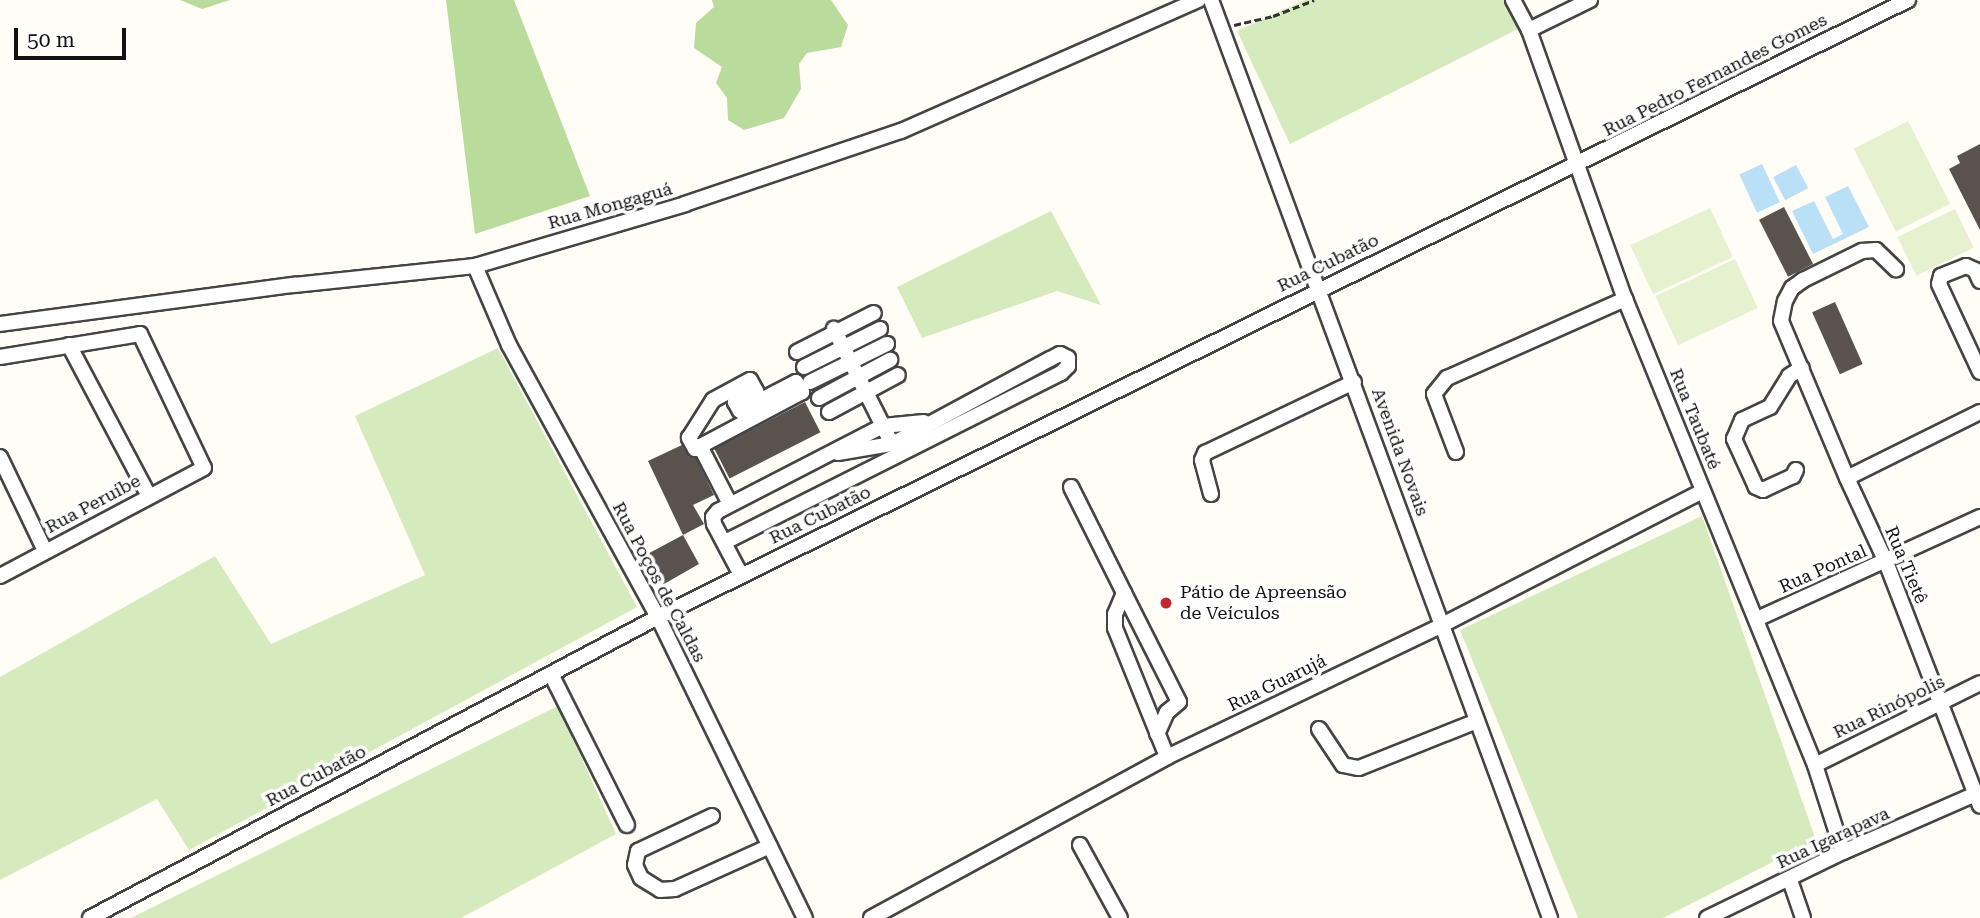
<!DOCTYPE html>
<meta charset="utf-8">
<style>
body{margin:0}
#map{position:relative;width:1980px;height:918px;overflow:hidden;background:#fffdf5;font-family:"Roboto Serif",serif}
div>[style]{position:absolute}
.green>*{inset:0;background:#d5ebbd}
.forest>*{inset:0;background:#b9dc9c}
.pitch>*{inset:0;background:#e6f2cf;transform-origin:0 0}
.water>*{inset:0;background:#b9e0f7;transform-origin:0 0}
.building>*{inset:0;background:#5a524d;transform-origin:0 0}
.path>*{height:2.5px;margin-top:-1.25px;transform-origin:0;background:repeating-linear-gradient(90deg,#333 0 7px,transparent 0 10.5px)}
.roads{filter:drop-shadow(2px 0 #444) drop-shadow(-2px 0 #444) drop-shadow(0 2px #444) drop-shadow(0 -2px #444)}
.minor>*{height:14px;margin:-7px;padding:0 7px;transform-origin:7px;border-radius:7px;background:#fff}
.dots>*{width:19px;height:19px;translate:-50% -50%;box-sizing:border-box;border:4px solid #fff;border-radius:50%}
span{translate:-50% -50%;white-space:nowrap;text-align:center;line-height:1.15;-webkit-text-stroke:7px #fff;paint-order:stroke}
.street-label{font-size:18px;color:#111}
.poi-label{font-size:18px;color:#111}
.left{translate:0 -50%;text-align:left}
.scale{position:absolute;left:14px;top:28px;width:112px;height:32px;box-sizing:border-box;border:4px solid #111;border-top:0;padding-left:9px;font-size:21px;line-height:24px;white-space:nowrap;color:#111;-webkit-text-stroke:5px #fff;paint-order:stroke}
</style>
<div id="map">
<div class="green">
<i style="clip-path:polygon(1305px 0,1508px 0,1518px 29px,1290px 144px,1237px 31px)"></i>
<i style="clip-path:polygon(1051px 211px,1101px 305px,1057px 291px,922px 338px,897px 287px)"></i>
<i style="clip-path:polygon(498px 348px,637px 607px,189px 850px,157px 799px,0 880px,0 677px,215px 556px,271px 644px,425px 575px,355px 416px)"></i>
<i style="clip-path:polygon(1702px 516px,1816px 840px,1663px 918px,1578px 918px,1460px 630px)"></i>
<i style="clip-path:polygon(558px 706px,616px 834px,461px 918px,131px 918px)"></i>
</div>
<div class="forest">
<i style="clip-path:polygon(180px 0,230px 0,202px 9px)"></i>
<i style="clip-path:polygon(446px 0,514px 0,590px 196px,475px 234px)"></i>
<i style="clip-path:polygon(712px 0,831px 0,848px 25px,841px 47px,807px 53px,799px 64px,801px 89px,784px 118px,744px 130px,728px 120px,727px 98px,716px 83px,722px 67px,694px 48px,696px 23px,714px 7px)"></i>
</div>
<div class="pitch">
<i style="left:1908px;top:121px;width:93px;height:61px;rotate:63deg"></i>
<i style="left:1710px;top:208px;width:54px;height:88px;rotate:65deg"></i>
<i style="left:1955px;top:209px;width:43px;height:64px;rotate:64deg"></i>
<i style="left:1735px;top:259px;width:54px;height:88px;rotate:65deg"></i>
</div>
<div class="water">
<i style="left:1762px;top:164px;width:42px;height:25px;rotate:65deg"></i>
<i style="left:1796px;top:165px;width:26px;height:26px;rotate:62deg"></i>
<i style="clip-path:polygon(1848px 186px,1869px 227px,1813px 254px,1792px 211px,1814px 201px,1833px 239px,1843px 234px,1825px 197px)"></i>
</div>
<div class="building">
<i style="clip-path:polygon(1980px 144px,1980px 230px,1949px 169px,1960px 163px,1957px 156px)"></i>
<i style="left:1784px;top:207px;width:64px;height:28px;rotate:63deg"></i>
<i style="left:1835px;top:302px;width:68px;height:25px;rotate:66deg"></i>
<i style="left:805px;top:402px;width:34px;height:102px;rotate:63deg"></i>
<i style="clip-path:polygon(682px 445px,689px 457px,696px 458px,714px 495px,693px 505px,704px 524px,683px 535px,648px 461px)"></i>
<i style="clip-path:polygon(683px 535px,699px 564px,664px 584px,655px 580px,640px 558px)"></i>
</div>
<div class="path">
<i style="left:1234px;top:25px;width:40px;rotate:-13deg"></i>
<i style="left:1273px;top:16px;width:44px;rotate:-21.3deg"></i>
</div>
<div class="roads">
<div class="minor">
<i style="left:1211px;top:0;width:979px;rotate:69.73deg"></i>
<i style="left:1513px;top:0;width:34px;rotate:62deg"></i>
<i style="left:1529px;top:30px;width:286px;rotate:70.4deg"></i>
<i style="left:1625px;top:299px;width:503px;rotate:67.82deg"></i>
<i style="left:1815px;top:765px;width:91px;rotate:72.2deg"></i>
<i style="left:1529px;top:30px;width:68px;rotate:-26.2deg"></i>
<i style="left:475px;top:266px;width:86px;rotate:66.7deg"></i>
<i style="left:509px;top:345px;width:310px;rotate:61.3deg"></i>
<i style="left:658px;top:617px;width:335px;rotate:64deg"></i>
<i style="left:1980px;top:281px;width:12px;rotate:-114deg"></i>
<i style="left:1975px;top:270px;width:10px;rotate:-156deg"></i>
<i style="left:1966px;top:266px;width:27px;rotate:158deg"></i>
<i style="left:1941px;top:276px;width:8px;rotate:104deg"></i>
<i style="left:1939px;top:284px;width:97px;rotate:65deg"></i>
<i style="left:0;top:324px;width:297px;rotate:-7.6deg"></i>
<i style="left:294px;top:285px;width:182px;rotate:-6deg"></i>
<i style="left:475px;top:266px;width:219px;rotate:-16.4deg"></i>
<i style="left:685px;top:204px;width:228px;rotate:-18.7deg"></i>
<i style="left:901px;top:131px;width:325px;rotate:-23.8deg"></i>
<i style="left:69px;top:345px;width:171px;rotate:62.1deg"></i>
<i style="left:797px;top:352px;width:86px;rotate:-26.9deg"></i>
<i style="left:0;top:357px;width:142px;rotate:-9.3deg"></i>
<i style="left:140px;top:334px;width:148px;rotate:64.5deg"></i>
<i style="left:204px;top:468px;width:231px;rotate:152.1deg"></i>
<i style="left:804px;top:367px;width:85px;rotate:-26.6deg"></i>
<i style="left:750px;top:380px;width:13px;rotate:61deg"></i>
<i style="left:756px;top:391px;width:24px;rotate:152deg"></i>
<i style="left:735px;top:402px;width:10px;rotate:61deg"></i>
<i style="left:740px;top:411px;width:63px;rotate:-27.4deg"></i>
<i style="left:796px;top:382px;width:12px;rotate:59deg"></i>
<i style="left:802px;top:392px;width:121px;rotate:152deg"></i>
<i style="left:695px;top:449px;width:13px;rotate:-119deg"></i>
<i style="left:689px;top:438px;width:45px;rotate:-57.7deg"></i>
<i style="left:713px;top:400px;width:42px;rotate:-28.4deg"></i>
<i style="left:810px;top:382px;width:86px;rotate:-26.3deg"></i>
<i style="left:819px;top:398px;width:81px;rotate:-28.2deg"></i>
<i style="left:829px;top:412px;width:78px;rotate:-28.2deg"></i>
<i style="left:1980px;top:412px;width:148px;rotate:153.6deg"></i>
<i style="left:1847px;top:478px;width:93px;rotate:65.1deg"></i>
<i style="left:1886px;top:562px;width:261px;rotate:68.9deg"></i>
<i style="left:700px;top:446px;width:65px;rotate:62.7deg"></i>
<i style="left:1456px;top:452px;width:62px;rotate:-110.8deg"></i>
<i style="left:1434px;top:394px;width:21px;rotate:-51deg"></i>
<i style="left:1447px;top:378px;width:195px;rotate:-23.9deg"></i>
<i style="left:838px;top:453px;width:55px;rotate:-9.5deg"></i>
<i style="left:892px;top:444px;width:20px;rotate:-117deg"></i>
<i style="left:883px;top:426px;width:41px;rotate:-5.6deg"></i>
<i style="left:0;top:457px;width:104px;rotate:64.4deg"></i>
<i style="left:1796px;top:470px;width:7px;rotate:117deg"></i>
<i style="left:1793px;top:476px;width:33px;rotate:155deg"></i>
<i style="left:1763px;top:490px;width:8px;rotate:-157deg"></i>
<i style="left:1756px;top:487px;width:53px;rotate:-114.6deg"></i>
<i style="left:1734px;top:439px;width:21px;rotate:-67deg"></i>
<i style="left:1742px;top:420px;width:31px;rotate:-25deg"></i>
<i style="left:1770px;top:407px;width:36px;rotate:-58deg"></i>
<i style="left:1789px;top:376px;width:15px;rotate:-32deg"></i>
<i style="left:1847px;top:478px;width:170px;rotate:-112.8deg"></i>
<i style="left:1781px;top:321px;width:20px;rotate:-79deg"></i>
<i style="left:1785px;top:301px;width:15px;rotate:-62deg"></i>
<i style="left:1792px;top:288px;width:14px;rotate:-36deg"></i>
<i style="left:1803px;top:280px;width:66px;rotate:-26.2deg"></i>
<i style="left:1862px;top:251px;width:14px;rotate:-4deg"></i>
<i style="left:1876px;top:250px;width:28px;rotate:44deg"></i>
<i style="left:1071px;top:487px;width:119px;rotate:63.4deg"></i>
<i style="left:1124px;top:593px;width:23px;rotate:113deg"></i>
<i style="left:1115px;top:614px;width:14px;rotate:90deg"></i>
<i style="left:1115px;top:628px;width:139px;rotate:68deg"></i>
<i style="left:1211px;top:494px;width:35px;rotate:-105deg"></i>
<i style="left:1202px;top:460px;width:8px;rotate:-67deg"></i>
<i style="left:1205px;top:453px;width:165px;rotate:-25.5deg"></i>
<i style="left:725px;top:542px;width:376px;rotate:-26.7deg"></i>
<i style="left:1061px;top:373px;width:10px;rotate:-45deg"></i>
<i style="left:1068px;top:366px;width:8px;rotate:-90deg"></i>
<i style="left:1068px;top:358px;width:9px;rotate:-153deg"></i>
<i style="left:1060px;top:354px;width:11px;rotate:153deg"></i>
<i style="left:1050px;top:359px;width:179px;rotate:151.7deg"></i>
<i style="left:741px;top:575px;width:58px;rotate:-117.9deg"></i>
<i style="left:714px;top:524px;width:7px;rotate:-98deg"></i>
<i style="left:713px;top:517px;width:8px;rotate:-50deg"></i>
<i style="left:718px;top:511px;width:186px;rotate:-27.3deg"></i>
<i style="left:883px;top:426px;width:109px;rotate:-116.8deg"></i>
<i style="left:1124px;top:593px;width:122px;rotate:63.2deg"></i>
<i style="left:1179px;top:702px;width:16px;rotate:140deg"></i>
<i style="left:1167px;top:712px;width:24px;rotate:114deg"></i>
<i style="left:1757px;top:619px;width:245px;rotate:-24.6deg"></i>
<i style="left:551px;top:674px;width:169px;rotate:63.3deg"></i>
<i style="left:1319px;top:729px;width:43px;rotate:56.3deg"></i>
<i style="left:1343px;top:765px;width:16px;rotate:11deg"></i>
<i style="left:1359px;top:768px;width:127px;rotate:-21.7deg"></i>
<i style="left:1815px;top:765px;width:184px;rotate:-26.4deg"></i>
<i style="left:712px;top:816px;width:82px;rotate:154.7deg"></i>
<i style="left:638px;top:851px;width:14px;rotate:102deg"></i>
<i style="left:635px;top:865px;width:14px;rotate:65deg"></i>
<i style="left:641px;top:878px;width:22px;rotate:32deg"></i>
<i style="left:660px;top:890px;width:15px;rotate:-4deg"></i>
<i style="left:675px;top:889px;width:104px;rotate:-24.4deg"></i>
<i style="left:1080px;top:845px;width:83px;rotate:61.3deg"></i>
<i style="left:1790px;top:880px;width:40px;rotate:71.1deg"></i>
<i style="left:90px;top:918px;width:643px;rotate:-27.92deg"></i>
<i style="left:658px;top:617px;width:1394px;rotate:-26.27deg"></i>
<i style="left:871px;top:918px;width:337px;rotate:-28.5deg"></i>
<i style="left:1167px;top:757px;width:305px;rotate:-25.6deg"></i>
<i style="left:1442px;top:625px;width:293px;rotate:-27.2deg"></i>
<i style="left:1707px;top:918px;width:151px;rotate:-25.9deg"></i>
<i style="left:1843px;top:852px;width:145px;rotate:-23.6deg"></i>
</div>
</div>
<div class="dots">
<i style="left:1166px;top:603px;background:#c4262e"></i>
</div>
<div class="street-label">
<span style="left:1715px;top:75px;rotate:-27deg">Rua Pedro Fernandes Gomes</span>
<span style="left:610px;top:206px;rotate:-16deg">Rua Mongaguá</span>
<span style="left:1328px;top:263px;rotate:-26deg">Rua Cubatão</span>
<span style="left:1695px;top:419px;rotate:68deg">Rua Taubaté</span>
<span style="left:1400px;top:452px;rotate:70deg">Avenida Novais</span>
<span style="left:93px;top:504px;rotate:-28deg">Rua Peruíbe</span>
<span style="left:820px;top:515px;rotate:-26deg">Rua Cubatão</span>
<span style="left:1906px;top:565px;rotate:67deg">Rua Tietê</span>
<span style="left:1823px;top:569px;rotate:-24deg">Rua Pontal</span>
<span style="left:659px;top:582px;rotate:62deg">Rua Poços de Caldas</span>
<span style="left:1277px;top:683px;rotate:-26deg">Rua Guarujá</span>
<span style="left:1889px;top:707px;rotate:-26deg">Rua Rinópolis</span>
<span style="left:316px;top:776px;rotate:-28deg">Rua Cubatão</span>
<span style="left:1833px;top:838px;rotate:-25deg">Rua Igarapava</span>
</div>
<div class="poi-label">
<span class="left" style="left:1180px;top:603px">Pátio de Apreensão<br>de Veículos</span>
</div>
<div class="scale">50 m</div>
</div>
